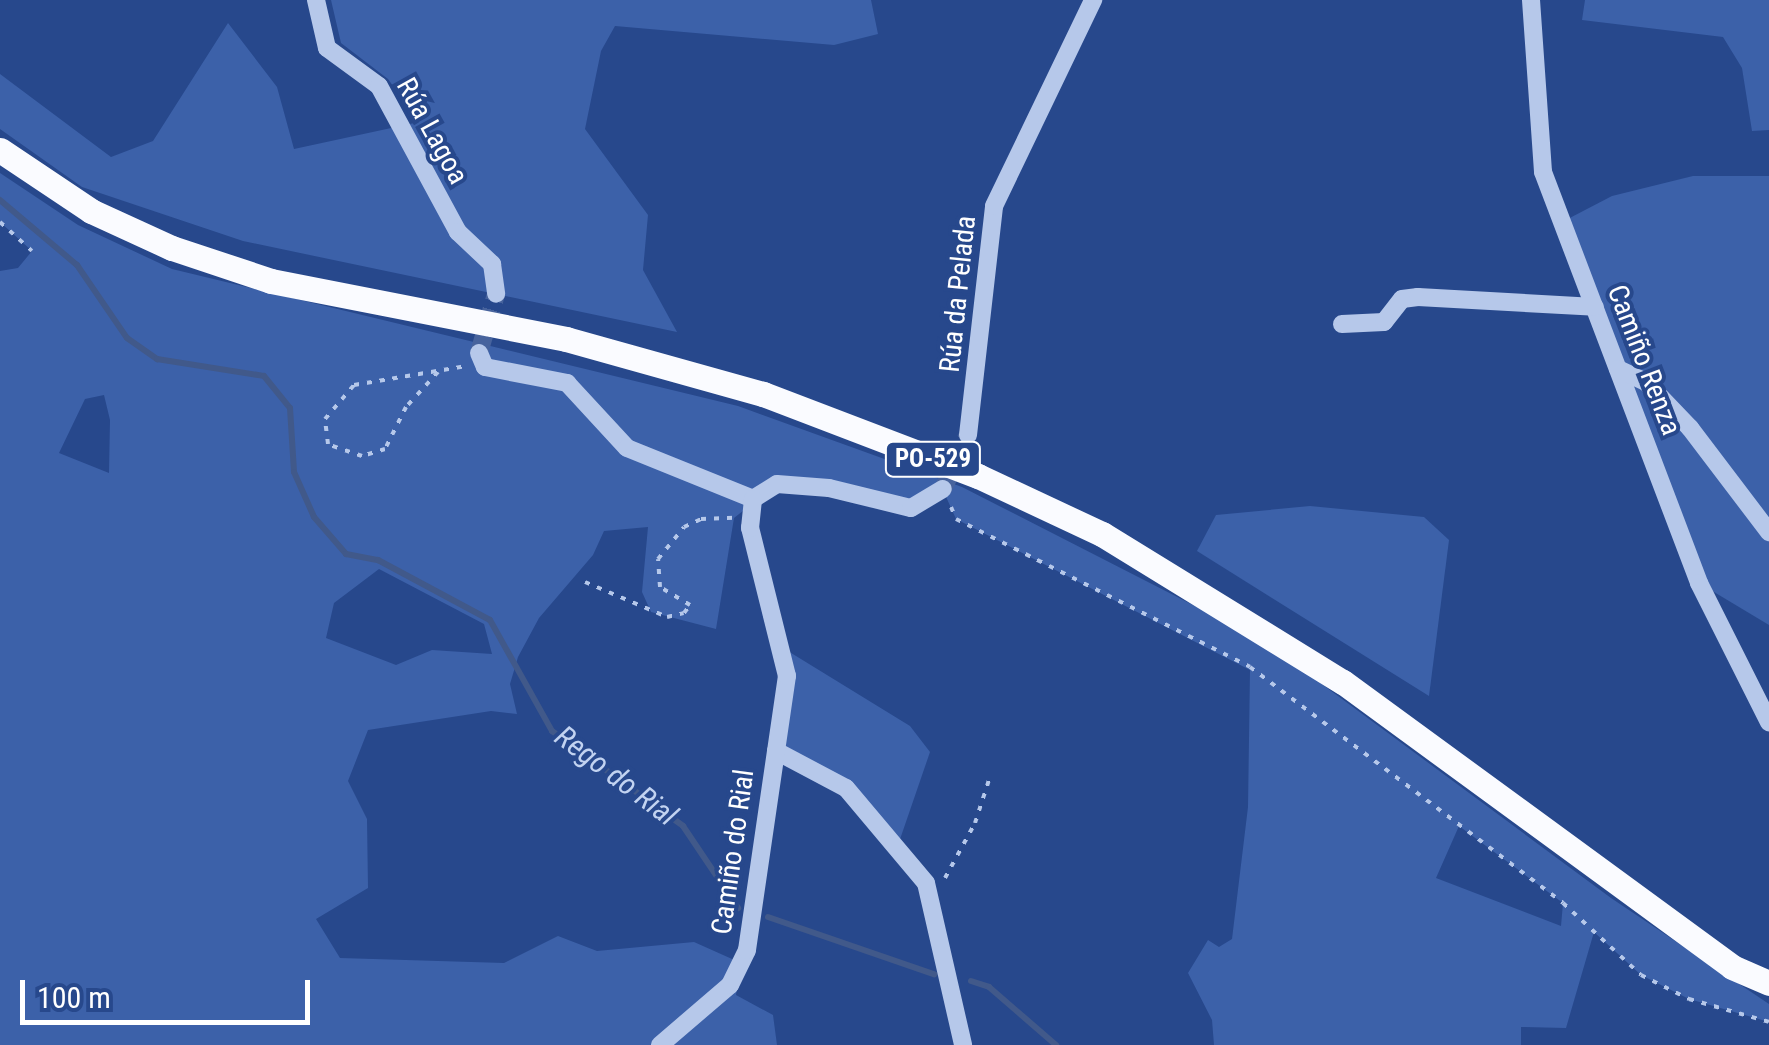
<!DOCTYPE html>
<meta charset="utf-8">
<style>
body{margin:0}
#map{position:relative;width:1769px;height:1045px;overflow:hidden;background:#27488c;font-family:"Roboto Condensed",sans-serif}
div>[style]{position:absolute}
.green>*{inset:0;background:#3c61a9}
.stream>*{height:6px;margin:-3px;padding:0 3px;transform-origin:3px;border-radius:3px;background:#41598a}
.minor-tunnel>*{height:18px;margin-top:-9px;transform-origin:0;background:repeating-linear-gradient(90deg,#47639d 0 18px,transparent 0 27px)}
.path>*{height:4px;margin-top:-2px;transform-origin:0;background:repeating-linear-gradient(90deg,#b6c8ea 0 5px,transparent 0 13px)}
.minor>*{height:18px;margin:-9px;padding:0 9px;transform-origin:9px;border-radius:9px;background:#b6c8ea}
.major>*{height:25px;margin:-12.5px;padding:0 12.5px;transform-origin:12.5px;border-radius:12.5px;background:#fafbff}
span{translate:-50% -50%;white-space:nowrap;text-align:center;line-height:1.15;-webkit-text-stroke:8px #27488c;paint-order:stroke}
.shield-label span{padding:2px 8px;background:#27488c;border:2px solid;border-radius:8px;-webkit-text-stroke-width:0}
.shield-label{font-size:25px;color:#fff;font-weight:700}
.street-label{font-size:28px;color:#fff}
.water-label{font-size:30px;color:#c2d3f1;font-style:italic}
.scale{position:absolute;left:20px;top:980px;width:290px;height:45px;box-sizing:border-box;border:5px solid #fff;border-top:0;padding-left:12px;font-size:30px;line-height:35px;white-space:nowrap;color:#fff;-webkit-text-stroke:8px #27488c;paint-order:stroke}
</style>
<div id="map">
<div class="green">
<i style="clip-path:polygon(331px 0,871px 0,878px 34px,834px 45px,615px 26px,601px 51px,585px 129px,648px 215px,643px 270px,677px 332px,243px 241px,82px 187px,0 129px,0 74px,111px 157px,153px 141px,228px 23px,277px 87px,294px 149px,419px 122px,388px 79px,341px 43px)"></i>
<i style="clip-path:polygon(1585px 0,1769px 0,1769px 130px,1752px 131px,1742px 68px,1723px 37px,1582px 20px)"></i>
<i style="clip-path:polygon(evenodd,0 173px,78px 225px,172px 269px,738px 406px,962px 487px,1234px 626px,1315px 679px,1611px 898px,1769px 1004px,1769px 1022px,1689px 999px,1641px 975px,1594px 932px,1566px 1028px,1521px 1027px,1521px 1045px,1214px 1045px,1212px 1020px,1188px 973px,1208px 940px,1219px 947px,1232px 939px,1248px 807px,1250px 670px,956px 519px,943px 490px,911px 508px,777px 484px,734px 518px,716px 629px,651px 612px,642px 592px,648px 527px,604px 531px,593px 555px,539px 618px,518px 657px,510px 684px,517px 714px,491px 711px,368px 730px,348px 781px,367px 819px,368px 888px,316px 919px,340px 958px,504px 963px,558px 936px,597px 951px,694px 942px,741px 963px,736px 995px,773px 1015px,777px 1045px,0 1045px,0 271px,18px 268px,32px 251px,0 222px,0 173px,104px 395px,110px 420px,109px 473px,59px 453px,85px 399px,104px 395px,0 173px,379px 569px,484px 624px,492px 654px,432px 650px,396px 665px,326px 638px,334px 603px,379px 569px,0 173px,1459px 826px,1563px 903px,1561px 926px,1436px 878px,1459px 826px)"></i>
<i style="clip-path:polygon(1693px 176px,1769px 176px,1769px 625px,1699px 583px,1562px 222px,1612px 196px)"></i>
<i style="clip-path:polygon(1310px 506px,1424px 517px,1449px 540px,1429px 696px,1197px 551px,1216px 515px)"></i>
<i style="clip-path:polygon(783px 648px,910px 726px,930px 752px,897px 848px,846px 788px,776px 751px)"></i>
</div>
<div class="stream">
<i style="left:0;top:200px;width:101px;rotate:40.2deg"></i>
<i style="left:77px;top:265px;width:88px;rotate:55.6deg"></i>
<i style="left:127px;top:338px;width:37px;rotate:35deg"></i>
<i style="left:157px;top:359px;width:108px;rotate:9deg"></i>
<i style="left:264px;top:376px;width:41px;rotate:50.9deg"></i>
<i style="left:290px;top:408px;width:64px;rotate:86.4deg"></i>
<i style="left:294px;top:472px;width:49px;rotate:66deg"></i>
<i style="left:314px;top:517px;width:49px;rotate:49.1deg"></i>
<i style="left:346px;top:554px;width:33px;rotate:11deg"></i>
<i style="left:378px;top:560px;width:127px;rotate:28.2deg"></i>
<i style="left:490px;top:620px;width:127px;rotate:60.8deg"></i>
<i style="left:552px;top:731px;width:162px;rotate:35.9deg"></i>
<i style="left:683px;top:826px;width:99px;rotate:56.1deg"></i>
<i style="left:768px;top:917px;width:176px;rotate:19deg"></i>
<i style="left:971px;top:981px;width:19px;rotate:18deg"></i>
<i style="left:989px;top:987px;width:89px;rotate:40.9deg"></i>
</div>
<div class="minor-tunnel">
<i style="left:479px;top:353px;width:61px;rotate:-73.9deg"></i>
<i style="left:943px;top:489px;width:60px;rotate:-65.2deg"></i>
</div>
<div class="path">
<i style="left:0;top:222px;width:43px;rotate:42.2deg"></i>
<i style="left:438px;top:372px;width:47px;rotate:132.4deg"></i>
<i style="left:406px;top:407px;width:47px;rotate:116.6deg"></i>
<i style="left:385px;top:449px;width:24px;rotate:163deg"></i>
<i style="left:362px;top:456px;width:36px;rotate:-161deg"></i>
<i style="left:328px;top:444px;width:25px;rotate:-97deg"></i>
<i style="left:325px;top:419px;width:45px;rotate:-49.5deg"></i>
<i style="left:354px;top:385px;width:114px;rotate:-9.6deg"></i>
<i style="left:951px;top:507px;width:13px;rotate:67deg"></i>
<i style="left:956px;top:519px;width:329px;rotate:26.7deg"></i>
<i style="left:1250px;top:667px;width:392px;rotate:37deg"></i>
<i style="left:1563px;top:903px;width:106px;rotate:42.7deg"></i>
<i style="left:1641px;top:975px;width:54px;rotate:26.6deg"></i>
<i style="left:1689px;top:999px;width:83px;rotate:16deg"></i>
<i style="left:585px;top:582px;width:89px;rotate:23.1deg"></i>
<i style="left:667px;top:617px;width:17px;rotate:-13deg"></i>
<i style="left:684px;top:613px;width:10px;rotate:-53deg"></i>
<i style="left:690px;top:605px;width:35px;rotate:-149deg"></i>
<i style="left:660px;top:587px;width:28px;rotate:-94deg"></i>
<i style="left:658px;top:559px;width:41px;rotate:-50.9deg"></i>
<i style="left:684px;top:527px;width:19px;rotate:-25deg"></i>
<i style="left:701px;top:519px;width:33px;rotate:-2deg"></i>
<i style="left:945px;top:878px;width:63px;rotate:-61.4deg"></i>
<i style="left:975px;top:823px;width:45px;rotate:-72deg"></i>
</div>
<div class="minor">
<i style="left:316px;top:0;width:49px;rotate:77.1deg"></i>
<i style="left:327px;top:48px;width:64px;rotate:36.2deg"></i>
<i style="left:379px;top:86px;width:166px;rotate:61.6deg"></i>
<i style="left:458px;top:232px;width:47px;rotate:43.3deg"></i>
<i style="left:492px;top:264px;width:30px;rotate:82deg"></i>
<i style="left:1531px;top:0;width:172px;rotate:86deg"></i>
<i style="left:1543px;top:172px;width:440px;rotate:69.2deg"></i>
<i style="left:1699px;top:583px;width:156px;rotate:63.3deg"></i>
<i style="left:1342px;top:324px;width:42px;rotate:-2.7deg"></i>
<i style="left:1384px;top:322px;width:29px;rotate:-52deg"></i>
<i style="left:1402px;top:299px;width:16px;rotate:-7deg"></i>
<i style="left:1418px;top:297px;width:177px;rotate:3.2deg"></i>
<i style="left:479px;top:353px;width:15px;rotate:67deg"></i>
<i style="left:485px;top:367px;width:84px;rotate:11deg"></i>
<i style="left:567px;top:383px;width:88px;rotate:47.3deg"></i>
<i style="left:627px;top:448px;width:136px;rotate:22deg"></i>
<i style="left:753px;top:499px;width:28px;rotate:-32deg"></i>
<i style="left:777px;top:484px;width:52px;rotate:4.4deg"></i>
<i style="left:829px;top:488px;width:84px;rotate:13.7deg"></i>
<i style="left:911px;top:508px;width:37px;rotate:-31deg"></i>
<i style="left:1618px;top:369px;width:31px;rotate:25deg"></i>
<i style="left:1646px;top:382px;width:64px;rotate:46.3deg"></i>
<i style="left:1690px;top:428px;width:131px;rotate:52.8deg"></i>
<i style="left:968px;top:435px;width:230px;rotate:-83.5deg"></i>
<i style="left:994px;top:206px;width:229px;rotate:-64.3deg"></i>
<i style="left:776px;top:751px;width:79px;rotate:27.9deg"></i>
<i style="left:846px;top:788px;width:124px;rotate:49.9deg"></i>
<i style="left:926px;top:883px;width:166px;rotate:77.1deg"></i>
<i style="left:660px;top:1045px;width:92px;rotate:-40.6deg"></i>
<i style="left:730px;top:985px;width:39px;rotate:-64deg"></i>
<i style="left:747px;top:950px;width:277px;rotate:-81.7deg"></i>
<i style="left:787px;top:676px;width:153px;rotate:-104deg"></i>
<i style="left:750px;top:528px;width:29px;rotate:-84deg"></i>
</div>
<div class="major">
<i style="left:0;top:150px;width:110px;rotate:33.8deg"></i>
<i style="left:91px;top:211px;width:89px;rotate:24.6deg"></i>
<i style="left:172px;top:248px;width:104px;rotate:18.4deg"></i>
<i style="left:271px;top:281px;width:301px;rotate:11.1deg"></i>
<i style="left:566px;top:339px;width:205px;rotate:15.6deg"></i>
<i style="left:763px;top:394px;width:230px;rotate:20.9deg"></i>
<i style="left:978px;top:476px;width:137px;rotate:25.1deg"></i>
<i style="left:1102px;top:534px;width:283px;rotate:31.6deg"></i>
<i style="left:1343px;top:682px;width:482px;rotate:36.2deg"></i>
<i style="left:1732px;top:967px;width:40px;rotate:23.4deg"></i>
</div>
<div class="shield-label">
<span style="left:933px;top:459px">PO-529</span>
</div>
<div class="street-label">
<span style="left:432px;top:131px;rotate:61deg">Rúa Lagoa</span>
<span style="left:958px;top:294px;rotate:-84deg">Rúa da Pelada</span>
<span style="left:1644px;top:360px;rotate:69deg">Camiño Renza</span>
<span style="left:733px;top:852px;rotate:-82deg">Camiño do Rial</span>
</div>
<div class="water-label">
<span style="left:616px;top:776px;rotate:37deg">Rego do Rial</span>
</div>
<div class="scale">100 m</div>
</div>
